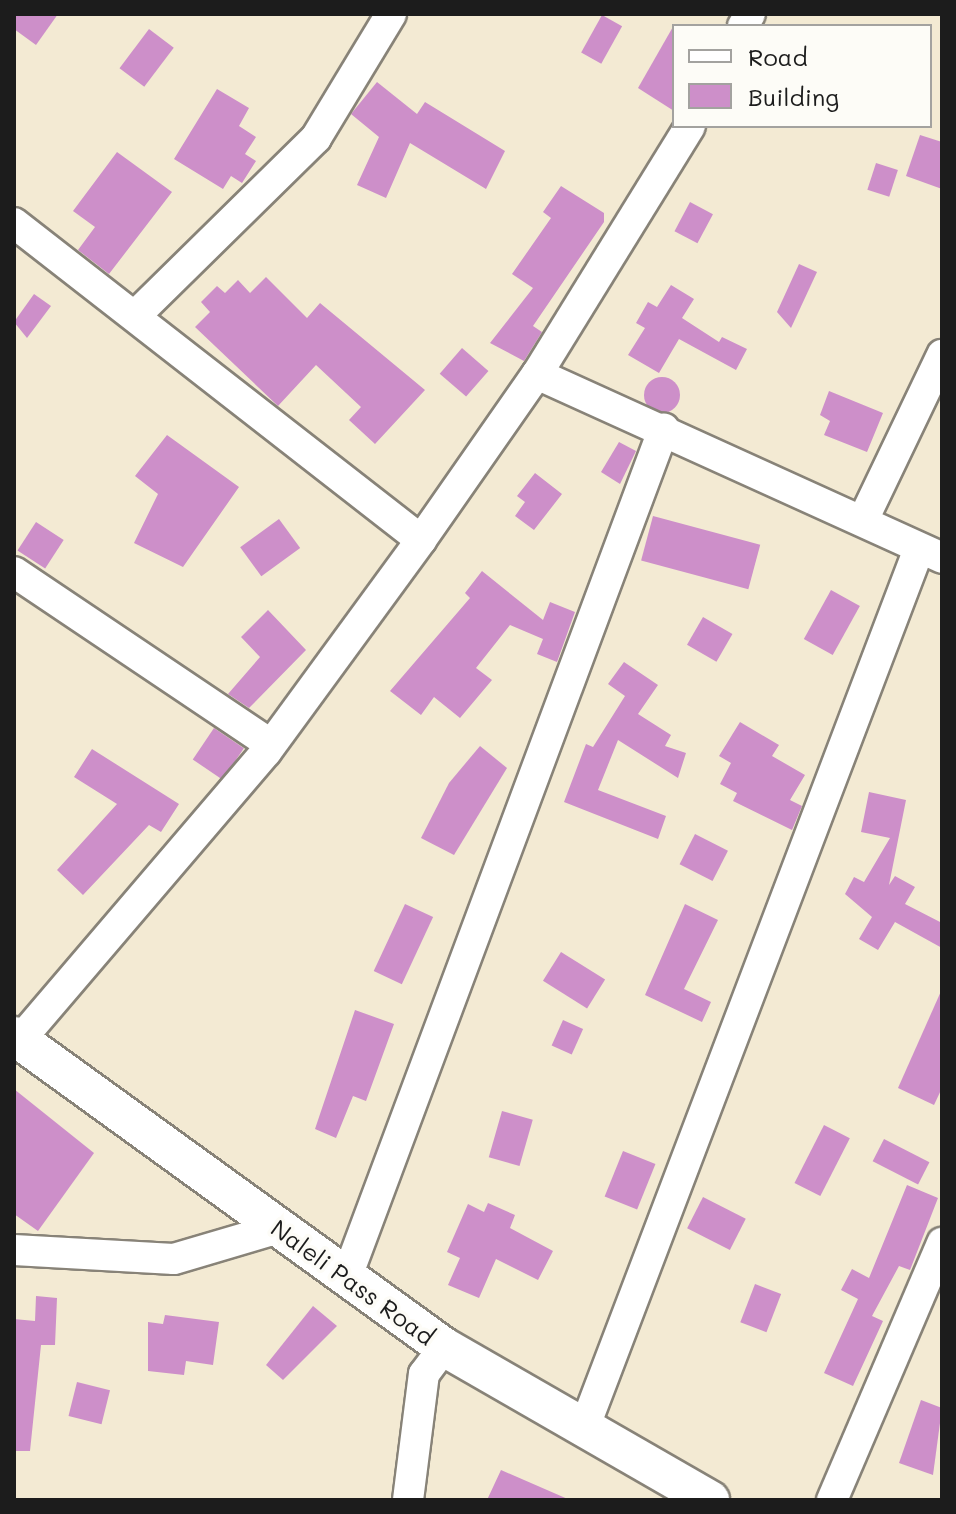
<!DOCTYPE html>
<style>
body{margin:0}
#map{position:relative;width:956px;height:1514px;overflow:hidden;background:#f3ead3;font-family:Mali,sans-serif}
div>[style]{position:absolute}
.building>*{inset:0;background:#cd8fc9;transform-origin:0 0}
.round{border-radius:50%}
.roads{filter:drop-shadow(2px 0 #888378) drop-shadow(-2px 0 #888378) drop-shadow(0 2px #888378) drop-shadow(0 -2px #888378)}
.minor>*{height:30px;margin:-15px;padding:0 15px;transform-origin:15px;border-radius:15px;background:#fff}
.major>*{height:38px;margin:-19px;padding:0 19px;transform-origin:19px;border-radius:19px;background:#fff}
span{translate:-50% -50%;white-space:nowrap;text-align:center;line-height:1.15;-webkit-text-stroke:7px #fdfcf7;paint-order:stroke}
.street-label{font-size:24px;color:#1c1c1c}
.frame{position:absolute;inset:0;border:16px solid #1c1c1c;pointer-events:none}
.legend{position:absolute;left:672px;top:24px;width:260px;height:104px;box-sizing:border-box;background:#fdfcf7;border:2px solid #a3a29f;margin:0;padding:10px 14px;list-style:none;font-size:24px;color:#1c1c1c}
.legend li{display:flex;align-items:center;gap:16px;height:40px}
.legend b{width:40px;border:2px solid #a3a29f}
</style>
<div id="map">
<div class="building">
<i style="clip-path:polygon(14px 14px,58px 14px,36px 45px,14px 29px)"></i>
<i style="left:602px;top:15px;width:23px;height:43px;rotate:29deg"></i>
<i style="clip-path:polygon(674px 25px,674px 111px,638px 88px)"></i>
<i style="left:149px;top:29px;width:31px;height:49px;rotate:37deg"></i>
<i style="clip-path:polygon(377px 82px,417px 114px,425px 102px,505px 151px,486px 189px,410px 143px,386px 198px,357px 185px,379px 137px,351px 114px)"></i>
<i style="clip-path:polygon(217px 89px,249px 108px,239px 126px,256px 137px,245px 154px,256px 161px,242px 183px,231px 176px,223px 189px,174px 159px)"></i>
<i style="clip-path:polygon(920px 135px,942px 142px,942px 189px,906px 176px)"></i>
<i style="clip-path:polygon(117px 152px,172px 192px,109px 274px,78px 250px,95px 227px,73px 211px)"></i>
<i style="left:876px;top:163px;width:23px;height:28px;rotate:18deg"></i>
<i style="clip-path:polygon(561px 186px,604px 213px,604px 222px,533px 326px,542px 332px,524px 361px,490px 343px,533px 288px,512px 274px,551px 218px,543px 212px)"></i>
<i style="left:690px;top:202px;width:26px;height:33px;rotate:28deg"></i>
<i style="clip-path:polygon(799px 264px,817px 272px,791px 328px,777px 312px)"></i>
<i style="clip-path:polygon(266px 277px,307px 318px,320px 303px,425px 390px,375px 444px,349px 420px,361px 407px,316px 365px,278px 406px,195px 327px,210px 312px,201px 302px,217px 286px,225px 293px,238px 280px,250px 293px)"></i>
<i style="clip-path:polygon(671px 285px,694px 299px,682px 318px,719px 342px,722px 337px,747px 349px,736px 370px,679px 339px,659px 373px,628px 355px,645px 328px,636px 323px,648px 302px,657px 307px)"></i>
<i style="clip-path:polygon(34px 294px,51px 306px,27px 338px,14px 322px)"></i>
<i style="left:462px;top:348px;width:35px;height:34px;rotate:41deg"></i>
<i class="round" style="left:644px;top:377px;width:36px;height:36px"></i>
<i style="clip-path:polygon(829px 391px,883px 413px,867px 452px,824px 435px,830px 421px,820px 415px)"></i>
<i style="clip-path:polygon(167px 435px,239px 487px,183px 567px,134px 543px,158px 494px,135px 476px)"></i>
<i style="clip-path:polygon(619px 442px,636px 451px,620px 484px,601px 472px)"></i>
<i style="clip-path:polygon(535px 473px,562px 494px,534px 530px,515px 516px,525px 502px,517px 496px)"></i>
<i style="left:653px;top:516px;width:111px;height:46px;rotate:15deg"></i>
<i style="left:279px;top:519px;width:36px;height:48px;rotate:54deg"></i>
<i style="left:36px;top:522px;width:33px;height:34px;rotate:33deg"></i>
<i style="clip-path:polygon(482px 571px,543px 620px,550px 602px,575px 612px,557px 662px,537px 654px,543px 639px,510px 625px,476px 668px,492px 680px,460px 718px,434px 697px,421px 715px,390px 691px,470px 598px,465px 593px)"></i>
<i style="left:831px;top:590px;width:33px;height:56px;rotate:29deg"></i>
<i style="clip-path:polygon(268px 610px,306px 650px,249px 708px,228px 694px,260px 657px,241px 637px)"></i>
<i style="left:703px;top:617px;width:34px;height:32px;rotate:30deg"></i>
<i style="clip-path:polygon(624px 662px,658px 685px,638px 714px,671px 735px,665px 746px,686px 753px,678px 778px,618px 740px,598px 790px,666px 816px,658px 839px,564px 802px,586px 744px,593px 747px,625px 696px,608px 684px)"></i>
<i style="clip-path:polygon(740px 722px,779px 745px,772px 756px,805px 775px,790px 800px,802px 806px,792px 830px,733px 801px,737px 793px,720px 784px,731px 763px,719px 756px)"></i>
<i style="left:214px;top:728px;width:36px;height:38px;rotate:34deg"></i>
<i style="clip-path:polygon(480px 746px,507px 768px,454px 855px,421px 838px,449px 783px)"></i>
<i style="clip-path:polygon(92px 749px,179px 804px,161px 832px,149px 825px,83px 895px,57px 870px,117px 804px,74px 777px)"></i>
<i style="clip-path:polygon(869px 792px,906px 800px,889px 885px,895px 876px,915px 887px,905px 904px,942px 923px,942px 948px,895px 922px,878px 950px,859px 939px,872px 917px,845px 894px,854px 877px,864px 882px,890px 838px,861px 832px)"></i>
<i style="left:695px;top:834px;width:37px;height:34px;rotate:27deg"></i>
<i style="left:405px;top:904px;width:31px;height:74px;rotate:25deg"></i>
<i style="clip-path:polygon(685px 904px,718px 920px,684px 989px,711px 1002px,702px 1022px,645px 995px)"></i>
<i style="left:561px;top:952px;width:52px;height:34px;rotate:32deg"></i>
<i style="clip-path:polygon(942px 989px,942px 1088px,934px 1105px,898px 1088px)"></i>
<i style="clip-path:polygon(355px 1010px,394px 1024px,366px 1101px,353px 1096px,336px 1138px,315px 1129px)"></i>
<i style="left:563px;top:1020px;width:22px;height:28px;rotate:24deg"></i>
<i style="clip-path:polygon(14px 1089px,94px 1153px,38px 1231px,14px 1214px)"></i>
<i style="left:502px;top:1111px;width:32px;height:48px;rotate:16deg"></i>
<i style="left:824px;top:1125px;width:29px;height:65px;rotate:27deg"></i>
<i style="left:884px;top:1139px;width:51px;height:25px;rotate:27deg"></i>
<i style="left:623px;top:1151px;width:35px;height:49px;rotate:22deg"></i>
<i style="clip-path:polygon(907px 1185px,938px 1198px,910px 1270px,899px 1266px,872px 1316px,883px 1321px,853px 1386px,824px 1373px,858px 1299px,841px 1290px,852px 1269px,869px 1278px)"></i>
<i style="left:703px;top:1197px;width:48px;height:35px;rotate:27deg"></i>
<i style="clip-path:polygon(488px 1203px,515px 1215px,510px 1228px,553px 1251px,538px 1280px,496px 1259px,479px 1298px,448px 1285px,460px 1258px,447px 1252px,468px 1204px,484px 1212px)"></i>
<i style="left:755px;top:1284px;width:28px;height:41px;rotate:21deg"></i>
<i style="clip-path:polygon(36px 1296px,57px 1298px,55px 1345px,41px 1345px,30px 1451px,14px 1451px,14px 1319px,35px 1321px)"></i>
<i style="clip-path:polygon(313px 1306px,337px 1326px,283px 1380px,266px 1365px)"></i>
<i style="clip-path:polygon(165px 1315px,219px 1322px,213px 1365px,186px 1361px,184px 1375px,148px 1371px,148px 1322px,163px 1324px)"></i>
<i style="left:77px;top:1382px;width:34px;height:35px;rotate:14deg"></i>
<i style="clip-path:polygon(921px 1400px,942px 1408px,933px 1475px,899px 1463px)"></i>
<i style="clip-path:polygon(501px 1470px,570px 1500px,487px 1500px)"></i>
</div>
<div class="roads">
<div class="minor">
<i style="left:743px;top:26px;width:14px;rotate:-60deg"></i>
<i style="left:14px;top:223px;width:516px;rotate:37.91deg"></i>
<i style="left:137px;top:314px;width:251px;rotate:-44.5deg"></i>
<i style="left:316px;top:138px;width:145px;rotate:-58.8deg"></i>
<i style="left:537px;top:374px;width:445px;rotate:24.4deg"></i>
<i style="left:864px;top:518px;width:181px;rotate:-64.4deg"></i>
<i style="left:14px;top:572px;width:308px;rotate:33.9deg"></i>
<i style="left:20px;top:1040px;width:379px;rotate:-49.5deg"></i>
<i style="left:266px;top:752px;width:263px;rotate:-53.8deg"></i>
<i style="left:421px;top:540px;width:203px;rotate:-55.1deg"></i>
<i style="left:537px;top:374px;width:291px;rotate:-58.3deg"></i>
<i style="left:14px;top:1250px;width:160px;rotate:3.2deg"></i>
<i style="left:174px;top:1259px;width:109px;rotate:-16.4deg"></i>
<i style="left:346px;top:1279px;width:908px;rotate:-69.51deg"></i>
<i style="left:583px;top:1431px;width:944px;rotate:-69.15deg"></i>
<i style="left:408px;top:1500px;width:127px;rotate:-82.8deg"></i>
<i style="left:424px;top:1374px;width:34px;rotate:-53deg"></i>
<i style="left:832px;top:1500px;width:280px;rotate:-66.8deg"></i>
</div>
<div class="major">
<i style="left:14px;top:1036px;width:531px;rotate:35.88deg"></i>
<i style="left:444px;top:1347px;width:307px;rotate:29.9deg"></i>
</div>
</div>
<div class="street-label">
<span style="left:353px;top:1282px;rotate:36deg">Naleli Pass Road</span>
</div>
<div class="frame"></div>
<ul class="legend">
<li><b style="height:10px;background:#fff"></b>Road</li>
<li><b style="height:22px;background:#cd8fc9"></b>Building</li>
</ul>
</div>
